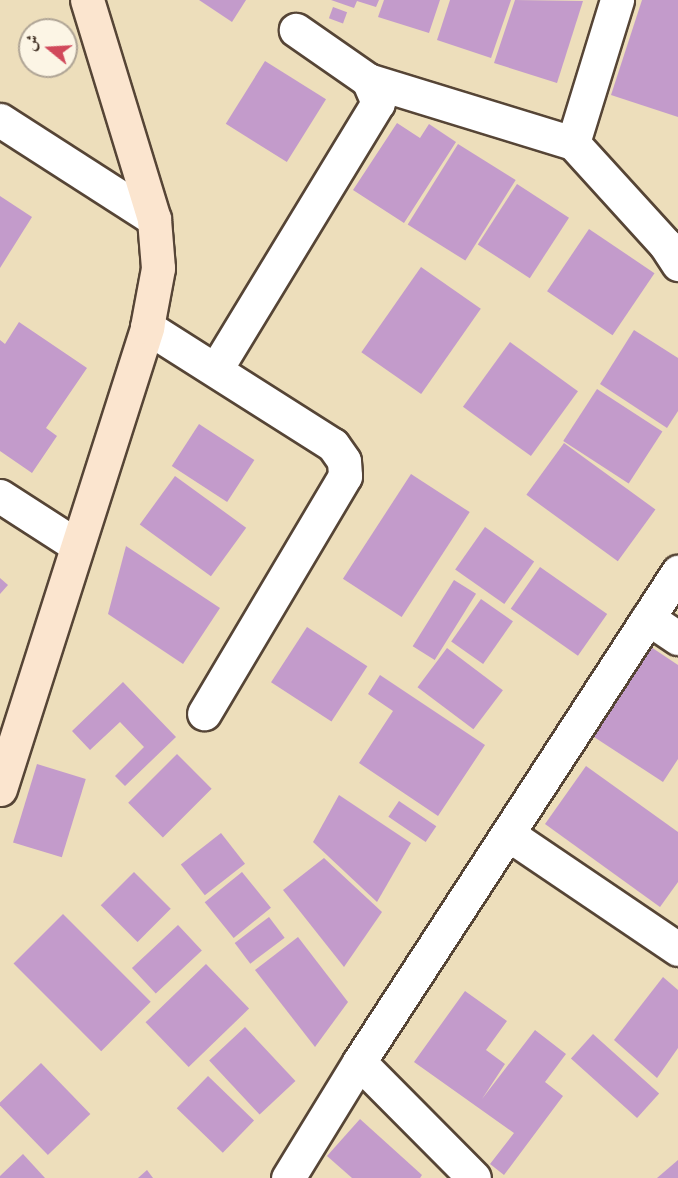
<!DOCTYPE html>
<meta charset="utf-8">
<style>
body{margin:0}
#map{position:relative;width:678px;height:1178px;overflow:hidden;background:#eddebb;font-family:Vollkorn,Amiri,serif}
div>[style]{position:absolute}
.building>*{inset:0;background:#c39bcb;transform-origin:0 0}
.roads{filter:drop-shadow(2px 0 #564536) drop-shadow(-2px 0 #564536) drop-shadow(0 2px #564536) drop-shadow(0 -2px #564536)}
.street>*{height:33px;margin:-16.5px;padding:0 16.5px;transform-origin:16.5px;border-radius:16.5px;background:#fff}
.secondary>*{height:33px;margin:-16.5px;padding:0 16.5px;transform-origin:16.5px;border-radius:16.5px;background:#fbe5cf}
span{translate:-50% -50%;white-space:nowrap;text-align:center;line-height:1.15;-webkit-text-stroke:6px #fcf5e5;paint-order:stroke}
.north{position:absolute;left:18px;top:18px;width:60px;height:60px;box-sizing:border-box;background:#fcf5e5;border:2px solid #afa495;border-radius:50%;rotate:288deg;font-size:16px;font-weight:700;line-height:24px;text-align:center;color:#3b2a1e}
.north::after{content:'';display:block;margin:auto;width:21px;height:27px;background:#d1495b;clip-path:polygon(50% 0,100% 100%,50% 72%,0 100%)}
</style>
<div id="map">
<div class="building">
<i style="clip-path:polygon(199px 0,246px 0,232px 22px)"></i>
<i style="clip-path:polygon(331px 0,379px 0,376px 7px,357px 1px,354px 8px)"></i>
<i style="clip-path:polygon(384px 0,440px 0,429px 33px,378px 17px)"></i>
<i style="clip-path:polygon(450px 0,511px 0,491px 58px,437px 40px)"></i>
<i style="clip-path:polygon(515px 0,583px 1px,557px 83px,494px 63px)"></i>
<i style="clip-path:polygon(642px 0,678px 0,678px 117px,611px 95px)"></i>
<i style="left:333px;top:7px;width:15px;height:12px;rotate:20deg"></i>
<i style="left:265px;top:61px;width:72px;height:74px;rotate:32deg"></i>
<i style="clip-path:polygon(397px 123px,420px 138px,429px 124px,456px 142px,404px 223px,353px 190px)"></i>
<i style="left:458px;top:144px;width:68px;height:95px;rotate:32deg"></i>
<i style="left:517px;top:184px;width:62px;height:72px;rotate:33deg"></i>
<i style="clip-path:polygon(0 196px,32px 217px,0 268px)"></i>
<i style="left:589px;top:229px;width:79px;height:75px;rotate:34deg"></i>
<i style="left:421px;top:267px;width:73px;height:104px;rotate:35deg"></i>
<i style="clip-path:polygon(19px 322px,87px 368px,46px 428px,57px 436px,32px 473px,0 451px,0 340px,5px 344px)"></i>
<i style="clip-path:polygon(634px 330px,678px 358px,678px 411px,667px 428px,600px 384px)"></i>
<i style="left:510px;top:342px;width:84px;height:80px;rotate:36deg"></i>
<i style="left:597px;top:389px;width:78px;height:62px;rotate:33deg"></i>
<i style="left:199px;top:424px;width:66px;height:50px;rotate:33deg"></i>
<i style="left:564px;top:443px;width:113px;height:64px;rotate:36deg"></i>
<i style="left:411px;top:474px;width:70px;height:125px;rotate:33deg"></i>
<i style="left:175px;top:476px;width:88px;height:60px;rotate:36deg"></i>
<i style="left:485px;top:527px;width:60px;height:52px;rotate:35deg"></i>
<i style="clip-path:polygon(126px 546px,220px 608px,183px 664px,108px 614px)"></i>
<i style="left:540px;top:567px;width:82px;height:51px;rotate:35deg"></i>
<i style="clip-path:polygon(0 578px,8px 585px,0 594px)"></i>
<i style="left:454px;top:580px;width:26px;height:78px;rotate:32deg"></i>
<i style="left:481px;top:599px;width:39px;height:52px;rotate:35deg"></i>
<i style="left:307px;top:627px;width:72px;height:66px;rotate:33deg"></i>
<i style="clip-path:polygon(651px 647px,678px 665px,678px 759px,663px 782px,594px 737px)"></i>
<i style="left:447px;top:648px;width:70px;height:49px;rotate:37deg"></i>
<i style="clip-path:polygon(380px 675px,485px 745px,438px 816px,359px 763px,393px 711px,368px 694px)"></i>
<i style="clip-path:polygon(123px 682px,176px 737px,125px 786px,115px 776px,144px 747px,120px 722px,90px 750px,72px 731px)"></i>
<i style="left:177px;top:754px;width:49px;height:69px;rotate:45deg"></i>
<i style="left:37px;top:764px;width:51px;height:82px;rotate:17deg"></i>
<i style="clip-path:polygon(586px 766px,678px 832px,678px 882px,660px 907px,545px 824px)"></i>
<i style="clip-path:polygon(339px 795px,411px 843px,377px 902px,313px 842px)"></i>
<i style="left:399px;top:801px;width:45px;height:19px;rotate:34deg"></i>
<i style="left:221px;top:833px;width:39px;height:51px;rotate:52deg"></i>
<i style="clip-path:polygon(324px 858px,382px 912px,344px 967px,283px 890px)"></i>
<i style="left:134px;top:872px;width:52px;height:47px;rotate:45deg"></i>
<i style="left:242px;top:872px;width:46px;height:48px;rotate:51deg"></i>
<i style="left:63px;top:914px;width:124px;height:70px;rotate:45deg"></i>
<i style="left:269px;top:917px;width:26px;height:43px;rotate:53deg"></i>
<i style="left:178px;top:925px;width:35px;height:63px;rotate:47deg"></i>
<i style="clip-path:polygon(298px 937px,348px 1002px,315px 1047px,255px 970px)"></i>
<i style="left:206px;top:964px;width:62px;height:84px;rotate:46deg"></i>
<i style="clip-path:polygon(663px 977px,678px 990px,678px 1048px,657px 1078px,614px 1040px)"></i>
<i style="clip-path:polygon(465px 991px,507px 1021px,486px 1050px,505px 1064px,482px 1099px,535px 1030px,566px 1054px,545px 1082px,563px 1096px,504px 1175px,490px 1164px,514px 1133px,414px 1062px)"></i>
<i style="left:245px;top:1027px;width:74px;height:49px;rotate:47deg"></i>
<i style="left:593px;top:1034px;width:89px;height:33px;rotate:42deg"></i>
<i style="left:41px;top:1063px;width:71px;height:59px;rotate:46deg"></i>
<i style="left:208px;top:1076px;width:64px;height:45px;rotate:44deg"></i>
<i style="clip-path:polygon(360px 1119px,422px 1175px,420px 1178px,352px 1178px,327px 1156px)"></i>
<i style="clip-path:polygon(23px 1154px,45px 1178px,0 1178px,0 1176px)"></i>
<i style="clip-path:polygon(678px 1160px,678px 1178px,657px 1178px)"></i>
<i style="clip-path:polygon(147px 1170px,153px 1178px,138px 1178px)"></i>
</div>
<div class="roads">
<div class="street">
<i style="left:368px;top:80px;width:214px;rotate:17.1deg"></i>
<i style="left:573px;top:143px;width:150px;rotate:-72.9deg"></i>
<i style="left:0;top:120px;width:183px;rotate:32.7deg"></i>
<i style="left:573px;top:143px;width:137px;rotate:47.7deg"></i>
<i style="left:665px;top:244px;width:24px;rotate:57deg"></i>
<i style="left:147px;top:327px;width:220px;rotate:32.4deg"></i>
<i style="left:333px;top:445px;width:19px;rotate:55deg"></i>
<i style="left:344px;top:461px;width:15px;rotate:86deg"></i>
<i style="left:345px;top:476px;width:276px;rotate:120.7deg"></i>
<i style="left:216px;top:369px;width:311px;rotate:-58.7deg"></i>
<i style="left:378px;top:103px;width:25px;rotate:-113deg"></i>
<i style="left:368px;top:80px;width:88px;rotate:-145.2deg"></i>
<i style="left:0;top:496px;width:90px;rotate:32.8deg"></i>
<i style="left:648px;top:618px;width:36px;rotate:34deg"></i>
<i style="left:508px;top:834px;width:205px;rotate:34.1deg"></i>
<i style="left:359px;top:1062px;width:163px;rotate:45.2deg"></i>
<i style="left:288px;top:1178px;width:136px;rotate:-58.5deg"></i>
<i style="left:359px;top:1062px;width:585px;rotate:-56.94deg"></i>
</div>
<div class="secondary">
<i style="left:0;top:789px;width:485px;rotate:-72.3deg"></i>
<i style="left:147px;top:327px;width:60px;rotate:-79.4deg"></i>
<i style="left:158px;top:268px;width:49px;rotate:-94.7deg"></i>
<i style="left:154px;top:219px;width:229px;rotate:-107deg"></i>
</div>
</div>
<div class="north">ش</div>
</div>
